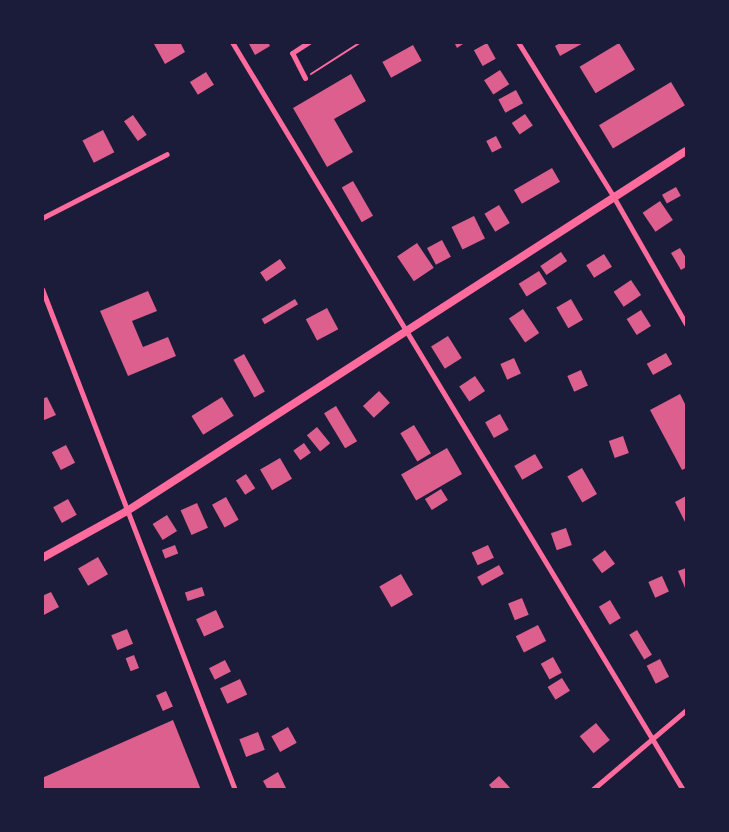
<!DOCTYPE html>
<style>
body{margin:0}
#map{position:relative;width:729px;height:832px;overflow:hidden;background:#1b1b3a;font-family:Overpass,sans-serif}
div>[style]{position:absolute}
.building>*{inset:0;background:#dd5f8e;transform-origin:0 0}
.path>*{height:2px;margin:-1px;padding:0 1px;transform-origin:1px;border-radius:1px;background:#ff6b9d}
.minor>*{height:5px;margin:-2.5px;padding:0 2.5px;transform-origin:2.5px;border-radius:2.5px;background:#ff6b9d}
.tertiary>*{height:8px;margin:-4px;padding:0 4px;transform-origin:4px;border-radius:4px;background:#ff6b9d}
span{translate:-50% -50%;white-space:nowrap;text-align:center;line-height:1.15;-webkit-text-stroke:4.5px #1b1b3a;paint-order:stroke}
.frame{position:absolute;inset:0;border:44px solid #1b1b3a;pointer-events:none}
</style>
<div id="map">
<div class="building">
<i style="clip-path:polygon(156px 42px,180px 42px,185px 52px,165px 64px,154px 44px)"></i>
<i style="clip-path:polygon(248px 42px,268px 42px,270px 46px,255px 55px)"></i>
<i style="clip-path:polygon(454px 42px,466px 42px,457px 48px)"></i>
<i style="clip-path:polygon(562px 42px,585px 42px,560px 56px,555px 46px)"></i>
<i style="left:487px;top:43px;width:18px;height:15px;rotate:61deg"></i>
<i style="left:619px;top:43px;width:31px;height:46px;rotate:59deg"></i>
<i style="left:413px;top:45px;width:18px;height:35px;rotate:61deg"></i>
<i style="left:500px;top:70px;width:17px;height:19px;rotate:57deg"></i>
<i style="left:206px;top:72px;width:15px;height:19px;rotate:58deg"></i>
<i style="clip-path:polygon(351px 74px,366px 101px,334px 119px,353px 152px,327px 167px,293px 108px)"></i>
<i style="left:671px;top:82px;width:27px;height:84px;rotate:59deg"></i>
<i style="left:516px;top:90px;width:15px;height:20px;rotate:62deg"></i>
<i style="left:525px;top:114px;width:14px;height:16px;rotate:56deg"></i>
<i style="left:133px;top:115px;width:24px;height:11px;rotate:55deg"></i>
<i style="left:103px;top:130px;width:25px;height:23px;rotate:63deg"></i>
<i style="left:496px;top:136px;width:13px;height:11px;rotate:63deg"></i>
<i style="left:552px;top:168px;width:16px;height:44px;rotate:60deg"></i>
<i style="left:353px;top:181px;width:40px;height:13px;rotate:60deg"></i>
<i style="left:676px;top:187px;width:10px;height:16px;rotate:61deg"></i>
<i style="left:660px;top:201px;width:23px;height:21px;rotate:56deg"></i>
<i style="left:499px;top:205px;width:21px;height:17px;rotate:59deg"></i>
<i style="left:474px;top:216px;width:25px;height:25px;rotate:64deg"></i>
<i style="left:442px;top:240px;width:19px;height:17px;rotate:62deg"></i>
<i style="left:417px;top:243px;width:30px;height:24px;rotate:56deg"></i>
<i style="clip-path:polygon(680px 248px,686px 258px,686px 267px,681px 270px,671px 253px)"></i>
<i style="left:561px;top:252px;width:11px;height:25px;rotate:56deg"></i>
<i style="left:604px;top:254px;width:15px;height:21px;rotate:58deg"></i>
<i style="left:280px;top:259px;width:11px;height:24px;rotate:56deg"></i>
<i style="left:539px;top:271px;width:15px;height:24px;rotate:58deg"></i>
<i style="left:631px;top:280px;width:18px;height:21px;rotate:56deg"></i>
<i style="clip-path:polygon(148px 291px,157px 311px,132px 321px,143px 347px,168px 337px,176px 356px,128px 376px,100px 311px)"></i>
<i style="left:295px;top:299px;width:6px;height:39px;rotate:59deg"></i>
<i style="left:571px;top:299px;width:24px;height:17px;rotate:60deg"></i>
<i style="left:327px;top:308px;width:24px;height:24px;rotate:62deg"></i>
<i style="left:523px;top:309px;width:29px;height:17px;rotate:56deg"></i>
<i style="left:641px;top:310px;width:19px;height:17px;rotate:58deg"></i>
<i style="left:448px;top:336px;width:26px;height:20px;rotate:58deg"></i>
<i style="left:666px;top:353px;width:13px;height:22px;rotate:61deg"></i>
<i style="left:244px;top:354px;width:43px;height:12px;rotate:61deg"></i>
<i style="left:514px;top:358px;width:17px;height:15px;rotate:66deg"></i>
<i style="left:581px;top:370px;width:17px;height:15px;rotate:66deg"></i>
<i style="left:475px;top:376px;width:18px;height:19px;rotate:56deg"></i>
<i style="left:379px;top:391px;width:16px;height:22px;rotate:47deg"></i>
<i style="clip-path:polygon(680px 394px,686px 406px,686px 468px,682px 470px,650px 410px)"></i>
<i style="clip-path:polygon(47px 397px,56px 415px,42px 421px,42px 399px)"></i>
<i style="left:222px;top:397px;width:22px;height:36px;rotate:58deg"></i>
<i style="left:336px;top:406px;width:41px;height:14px;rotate:59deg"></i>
<i style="left:500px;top:414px;width:18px;height:17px;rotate:61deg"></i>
<i style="left:414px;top:425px;width:33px;height:16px;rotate:59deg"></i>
<i style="left:317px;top:427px;width:21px;height:13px;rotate:51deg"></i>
<i style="left:623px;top:436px;width:18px;height:15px;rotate:71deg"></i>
<i style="left:304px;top:443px;width:12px;height:13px;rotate:55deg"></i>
<i style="left:66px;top:445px;width:20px;height:16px;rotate:63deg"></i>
<i style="left:447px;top:448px;width:30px;height:53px;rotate:60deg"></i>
<i style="left:535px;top:454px;width:16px;height:24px;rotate:60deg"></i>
<i style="left:280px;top:458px;width:24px;height:23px;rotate:60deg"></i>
<i style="left:582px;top:468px;width:30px;height:17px;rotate:60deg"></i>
<i style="left:246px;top:474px;width:17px;height:12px;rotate:57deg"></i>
<i style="left:441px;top:489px;width:13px;height:19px;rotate:58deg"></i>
<i style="clip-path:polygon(686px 496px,686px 524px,675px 502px)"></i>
<i style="left:226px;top:497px;width:26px;height:16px;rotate:61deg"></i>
<i style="left:68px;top:499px;width:18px;height:17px;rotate:61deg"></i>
<i style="left:197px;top:503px;width:27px;height:18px;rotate:66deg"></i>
<i style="left:167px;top:515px;width:19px;height:17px;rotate:58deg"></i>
<i style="left:566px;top:528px;width:18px;height:16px;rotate:71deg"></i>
<i style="left:175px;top:545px;width:9px;height:14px;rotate:69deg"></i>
<i style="left:488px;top:545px;width:14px;height:18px;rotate:65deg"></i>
<i style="left:605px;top:550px;width:17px;height:16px;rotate:54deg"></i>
<i style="left:98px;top:557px;width:20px;height:23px;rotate:60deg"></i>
<i style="left:499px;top:565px;width:10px;height:25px;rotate:61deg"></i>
<i style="clip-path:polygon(686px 568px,686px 587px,685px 588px,678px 571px)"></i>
<i style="left:401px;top:574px;width:24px;height:25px;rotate:60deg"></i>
<i style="left:662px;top:576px;width:17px;height:15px;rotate:66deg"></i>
<i style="left:202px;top:587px;width:9px;height:18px;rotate:72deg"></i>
<i style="clip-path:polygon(51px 592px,59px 607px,42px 616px,42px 596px)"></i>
<i style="left:522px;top:598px;width:18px;height:15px;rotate:68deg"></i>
<i style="left:610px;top:600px;width:21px;height:13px;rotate:59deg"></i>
<i style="left:216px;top:610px;width:19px;height:22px;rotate:65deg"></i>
<i style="left:538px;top:625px;width:18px;height:25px;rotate:63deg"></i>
<i style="left:127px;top:629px;width:16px;height:17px;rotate:68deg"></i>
<i style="left:637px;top:630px;width:29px;height:9px;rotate:59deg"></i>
<i style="left:134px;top:655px;width:14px;height:9px;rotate:69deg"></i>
<i style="left:553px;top:657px;width:18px;height:14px;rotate:61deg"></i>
<i style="left:660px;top:659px;width:20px;height:15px;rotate:63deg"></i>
<i style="left:225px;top:660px;width:13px;height:18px;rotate:63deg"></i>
<i style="left:562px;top:678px;width:15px;height:17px;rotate:58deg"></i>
<i style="left:240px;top:679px;width:17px;height:22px;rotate:65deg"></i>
<i style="left:166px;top:691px;width:17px;height:11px;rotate:66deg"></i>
<i style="clip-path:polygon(173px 720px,201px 790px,42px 790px,42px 778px)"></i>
<i style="left:596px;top:723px;width:22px;height:21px;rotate:51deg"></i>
<i style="left:288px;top:727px;width:18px;height:19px;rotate:61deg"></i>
<i style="left:258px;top:732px;width:19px;height:20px;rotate:69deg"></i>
<i style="clip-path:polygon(278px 772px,287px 790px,268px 790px,263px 781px)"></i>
<i style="clip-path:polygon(499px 776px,512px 790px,493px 790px,489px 785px)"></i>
</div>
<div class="path">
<i style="left:311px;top:74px;width:59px;rotate:-32.6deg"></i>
</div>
<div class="minor">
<i style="left:232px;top:42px;width:873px;rotate:58.91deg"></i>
<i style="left:518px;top:42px;width:181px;rotate:58.3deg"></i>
<i style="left:613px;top:196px;width:147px;rotate:60.3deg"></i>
<i style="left:305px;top:78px;width:28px;rotate:-117deg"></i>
<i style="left:292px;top:53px;width:20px;rotate:-33deg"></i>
<i style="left:42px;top:218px;width:140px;rotate:-27.1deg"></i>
<i style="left:42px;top:289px;width:537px;rotate:68.93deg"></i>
<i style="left:592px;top:790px;width:123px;rotate:-40.4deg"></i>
</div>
<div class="tertiary">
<i style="left:42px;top:558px;width:97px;rotate:-28.9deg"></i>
<i style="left:127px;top:511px;width:665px;rotate:-32.78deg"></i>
</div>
<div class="frame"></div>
</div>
